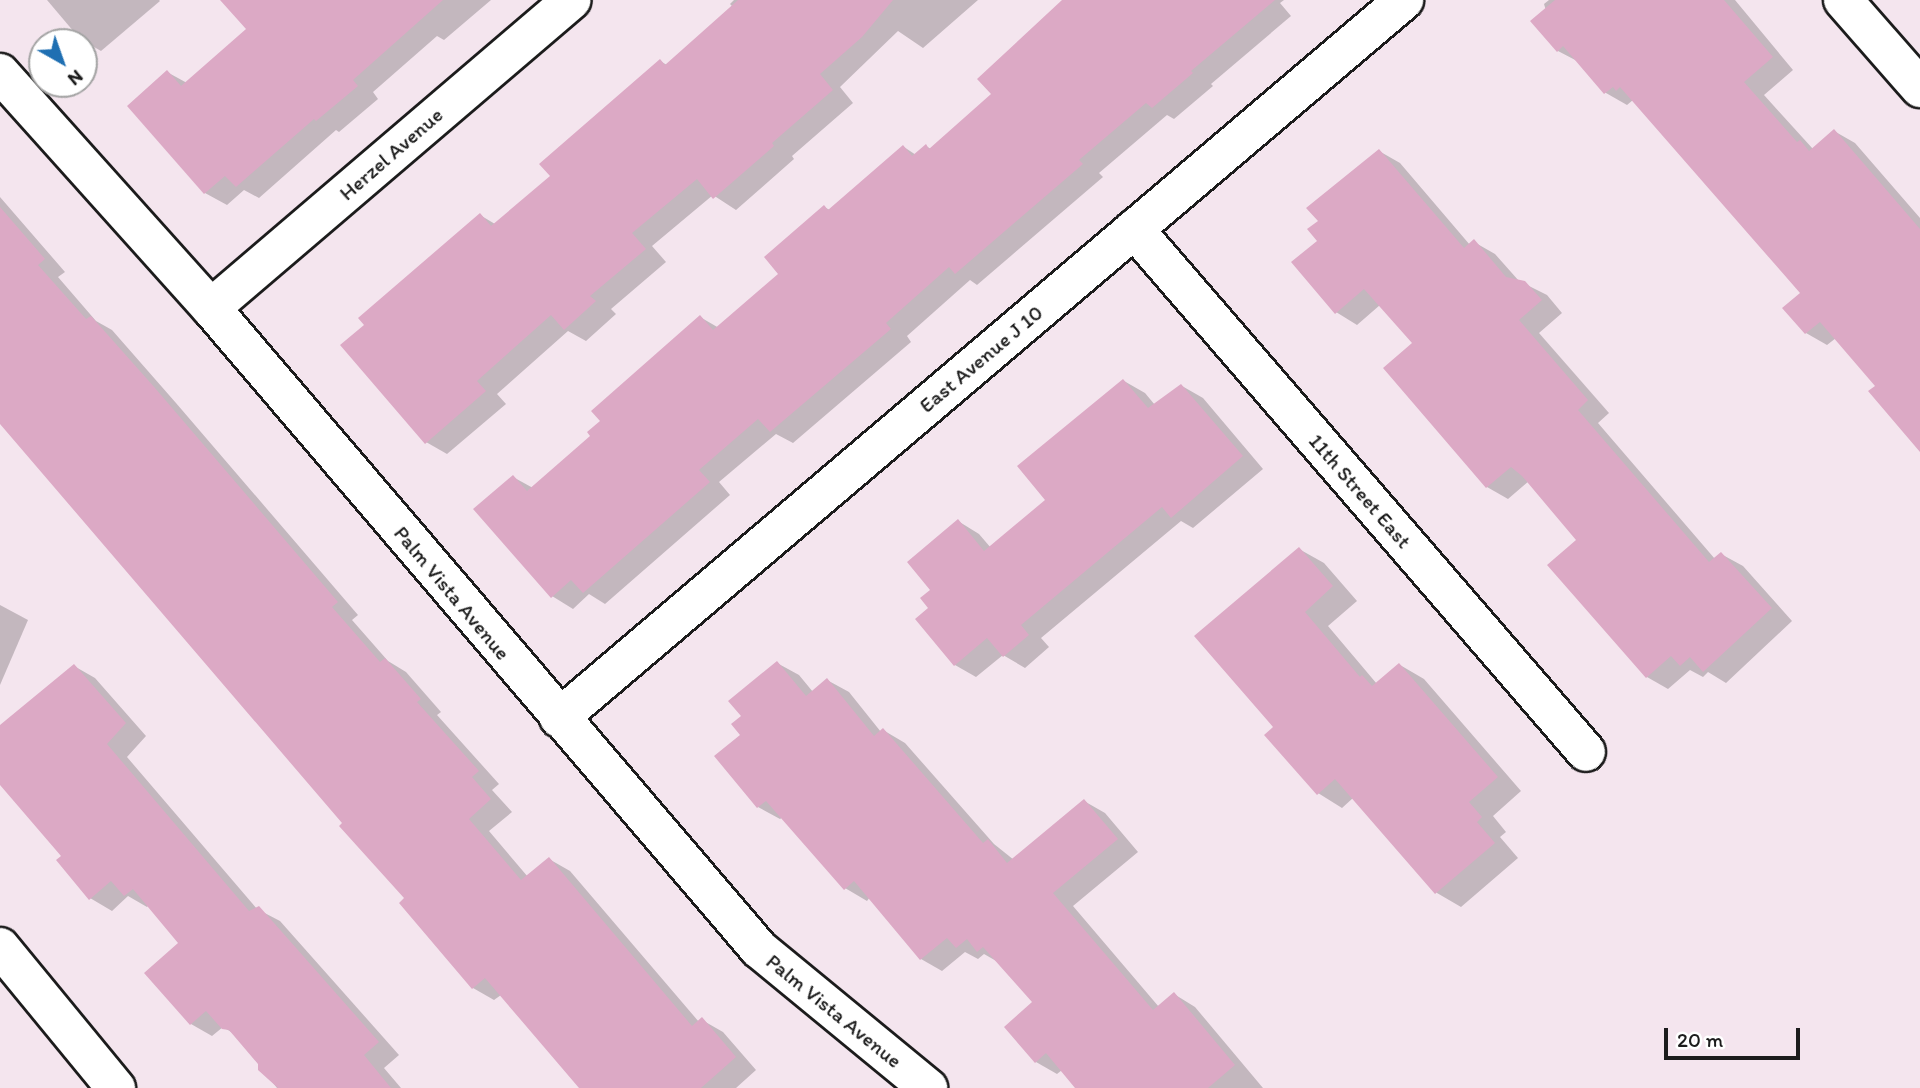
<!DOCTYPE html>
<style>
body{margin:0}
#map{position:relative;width:1920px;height:1088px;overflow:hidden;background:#f4e5ee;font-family:Itim,sans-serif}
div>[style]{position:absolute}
.shadow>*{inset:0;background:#0003}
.building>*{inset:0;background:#dca9c5}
.roads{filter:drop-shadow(2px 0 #1c1c1c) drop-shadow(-2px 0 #1c1c1c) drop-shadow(0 2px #1c1c1c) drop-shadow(0 -2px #1c1c1c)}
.street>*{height:38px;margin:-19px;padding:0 19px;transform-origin:19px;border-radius:19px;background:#fff}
span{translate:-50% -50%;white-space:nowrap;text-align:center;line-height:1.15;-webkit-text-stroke:6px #fff;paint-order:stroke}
.street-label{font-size:21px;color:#1c1c1c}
.north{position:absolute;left:28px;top:28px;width:70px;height:70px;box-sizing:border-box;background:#fff;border:2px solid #a4a4a4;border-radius:50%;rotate:140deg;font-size:19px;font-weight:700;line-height:28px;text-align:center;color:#1c1c1c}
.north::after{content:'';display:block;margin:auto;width:24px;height:32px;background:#1f6fb2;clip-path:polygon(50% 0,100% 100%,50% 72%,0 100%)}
.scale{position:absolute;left:1664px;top:1028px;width:136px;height:32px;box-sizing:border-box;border:4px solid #1c1c1c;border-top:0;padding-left:9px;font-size:21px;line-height:24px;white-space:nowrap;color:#1c1c1c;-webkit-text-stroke:5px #fff;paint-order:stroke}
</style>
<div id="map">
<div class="shadow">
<i style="clip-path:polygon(47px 0,159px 0,160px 1px,101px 51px,80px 39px)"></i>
<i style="clip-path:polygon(244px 0,491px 0,444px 40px,437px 36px,373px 92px,378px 99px,339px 132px,336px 130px,259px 198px,244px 190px,227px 205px,205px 193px,129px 106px,167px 72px,187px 83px,248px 30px)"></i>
<i style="clip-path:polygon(734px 0,978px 0,923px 48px,898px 31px,840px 87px,853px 103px,792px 156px,794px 159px,736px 210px,713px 195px,652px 246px,666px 262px,611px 309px,616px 314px,586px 341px,568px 331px,497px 394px,506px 404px,447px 454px,426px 442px,480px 215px,495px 224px,552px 177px,660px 61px,667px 65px,733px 7px,730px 4px)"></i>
<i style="clip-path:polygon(1064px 0,1284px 0,1280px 3px,1291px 16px,1211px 84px,1213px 86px,1174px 119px,1167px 115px,1099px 173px,1103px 177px,977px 285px,970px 280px,907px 336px,911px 342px,793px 443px,776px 434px,719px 482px,730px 495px,605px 604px,589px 594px,573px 609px,552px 596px,513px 477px,533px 488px,593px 436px,700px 317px,719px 328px,780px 274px,824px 207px,830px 210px,904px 147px,916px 155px,926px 146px,931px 149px,994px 95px)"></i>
<i style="clip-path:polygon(1549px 0,1735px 0,1793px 70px,1764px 95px,1813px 149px,1834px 131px,1855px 143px,1920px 218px,1920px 449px,1877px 386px,1836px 338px,1827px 345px,1806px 333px,1802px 293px,1633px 100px,1627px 105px,1606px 93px,1579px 62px,1558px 51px,1544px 4px)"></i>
<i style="clip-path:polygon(1379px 151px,1400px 163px,1470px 245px,1474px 242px,1495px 254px,1519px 281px,1547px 295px,1562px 313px,1539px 333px,1609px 413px,1598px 423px,1715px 559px,1721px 554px,1743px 566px,1792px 621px,1726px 683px,1708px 672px,1703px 677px,1690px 670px,1668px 689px,1647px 677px,1578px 540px,1529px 481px,1508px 499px,1487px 487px,1414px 343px,1380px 305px,1357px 325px,1336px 312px,1319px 241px,1320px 221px)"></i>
<i style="clip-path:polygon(0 197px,65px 272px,58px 277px,96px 321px,112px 330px,176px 403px,358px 615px,352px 620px,388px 661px,406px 672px,441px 712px,437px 715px,499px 784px,492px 790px,512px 812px,489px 831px,528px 877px,549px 859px,570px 871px,699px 1022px,702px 1020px,723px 1032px,756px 1070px,736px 1088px,581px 1088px,501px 995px,494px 1000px,473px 988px,407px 898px,0 420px)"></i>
<i style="clip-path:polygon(1124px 381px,1145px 393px,1155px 405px,1182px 386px,1203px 398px,1263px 469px,1193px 528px,1181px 521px,1041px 638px,1049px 647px,1025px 668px,1003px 655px,976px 677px,955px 665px,931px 608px,933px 590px,958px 521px,979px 534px,991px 548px,1048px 500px)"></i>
<i style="clip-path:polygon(1299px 549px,1324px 563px,1357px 601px,1328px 626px,1377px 684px,1400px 665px,1424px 679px,1521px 791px,1493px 816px,1506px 832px,1500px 837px,1518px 858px,1461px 907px,1437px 893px,1353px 798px,1342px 808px,1318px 793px,1276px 727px)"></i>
<i style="clip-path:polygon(0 605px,28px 620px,0 685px)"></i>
<i style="clip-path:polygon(777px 663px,799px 675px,813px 692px,827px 680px,849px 692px,881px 732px,883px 730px,905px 743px,994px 844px,1014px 860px,1084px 801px,1105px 813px,1138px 852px,1073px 906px,1159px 1007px,1174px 994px,1195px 1007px,1263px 1088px,1078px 1088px,1062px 1070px,1057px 1074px,1036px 1062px,1034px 1002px,998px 962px,984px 954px,978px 959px,965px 952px,942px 971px,921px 959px,870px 897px,867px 901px,845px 888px,783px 817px,780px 819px,758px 807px,742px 735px,743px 716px)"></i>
<i style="clip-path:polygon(74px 666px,95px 678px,146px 736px,127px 757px,257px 909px,280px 921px,399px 1055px,384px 1068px,401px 1088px,277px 1088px,236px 1035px,223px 1027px,212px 1036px,191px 1024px,181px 943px,149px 905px,147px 907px,128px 896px,112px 911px,90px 898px,64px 856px,0 783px,0 728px)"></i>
</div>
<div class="building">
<i style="clip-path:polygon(220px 0,443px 0,353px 80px,358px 86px,316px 121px,314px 119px,236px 187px,225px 176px,204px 194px,127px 106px,167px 70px,181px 86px,246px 29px)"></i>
<i style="clip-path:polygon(738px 0,893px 0,862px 37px,820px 74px,833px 90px,772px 143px,774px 146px,713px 199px,697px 179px,632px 233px,646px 249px,590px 296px,596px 301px,564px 330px,551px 315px,477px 381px,486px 391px,425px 444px,340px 345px,364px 325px,358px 318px,480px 213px,491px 226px,550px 176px,539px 164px,660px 59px,665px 65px)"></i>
<i style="clip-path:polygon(1062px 0,1275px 0,1191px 71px,1193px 73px,1152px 108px,1146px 103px,1079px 160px,1083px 164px,955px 274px,949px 267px,886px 323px,891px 329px,770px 432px,758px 419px,699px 470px,710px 482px,583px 593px,571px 580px,551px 598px,473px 509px,513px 475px,527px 491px,590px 436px,587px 432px,600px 421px,591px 411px,700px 315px,713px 330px,778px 274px,764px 257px,824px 205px,828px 210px,903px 145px,912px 156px,926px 144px,929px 149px,991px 94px,977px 79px)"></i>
<i style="clip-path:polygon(1555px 0,1724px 0,1773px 57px,1744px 82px,1797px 142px,1800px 140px,1809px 151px,1834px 129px,1920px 229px,1920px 452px,1868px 391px,1875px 386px,1820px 322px,1805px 334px,1782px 308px,1800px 293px,1620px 87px,1616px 91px,1613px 87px,1604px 94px,1563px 46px,1557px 52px,1530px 21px)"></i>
<i style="clip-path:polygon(1379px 149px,1464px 248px,1474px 239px,1506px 277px,1525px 281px,1542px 300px,1519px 320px,1588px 400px,1578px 410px,1709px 562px,1721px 552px,1772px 608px,1703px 672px,1690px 657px,1680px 666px,1671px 656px,1646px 678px,1547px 565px,1576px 540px,1522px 476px,1511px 467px,1486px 488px,1383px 368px,1412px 343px,1364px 289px,1335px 314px,1291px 262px,1317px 241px,1307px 229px,1318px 221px,1306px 208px)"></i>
<i style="clip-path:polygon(0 207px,45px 259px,38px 265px,86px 319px,91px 316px,155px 388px,338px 602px,332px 607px,380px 662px,385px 658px,421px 699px,417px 702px,479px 771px,472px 777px,491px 799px,469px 819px,521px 880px,549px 857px,692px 1026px,702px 1017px,736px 1057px,701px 1088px,579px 1088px,485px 978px,472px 989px,399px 903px,404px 898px,339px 826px,342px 823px,0 424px)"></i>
<i style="clip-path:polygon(1123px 379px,1148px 408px,1181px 384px,1243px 456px,1171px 518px,1162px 507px,1021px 625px,1029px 635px,1003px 657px,987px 638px,954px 666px,915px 619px,928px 608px,920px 598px,930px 590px,907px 562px,958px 519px,984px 551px,1045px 500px,1017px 466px)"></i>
<i style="clip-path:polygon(1299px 547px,1333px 586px,1305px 612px,1360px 677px,1362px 675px,1372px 686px,1399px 663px,1498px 777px,1469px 802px,1482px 817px,1477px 822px,1495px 843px,1435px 894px,1335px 779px,1317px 795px,1264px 735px,1273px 727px,1194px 636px)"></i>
<i style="clip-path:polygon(777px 661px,806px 696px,827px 678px,874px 736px,883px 728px,983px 843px,988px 839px,1007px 863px,1084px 799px,1118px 839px,1053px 893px,1153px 1010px,1174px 992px,1235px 1065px,1208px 1088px,1075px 1088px,1046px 1053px,1035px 1063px,1004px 1027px,1032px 1002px,983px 947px,977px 952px,967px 939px,956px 948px,947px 938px,920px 960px,854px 881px,844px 890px,766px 801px,757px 808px,714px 756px,740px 735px,731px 724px,741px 716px,728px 701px)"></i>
<i style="clip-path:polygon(74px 664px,126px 723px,107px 744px,249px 911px,259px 906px,379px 1042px,364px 1055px,391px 1088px,278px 1088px,258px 1070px,258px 1064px,229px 1030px,222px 1029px,206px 1011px,190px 1025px,144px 973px,178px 943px,133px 889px,124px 896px,111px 881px,89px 900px,56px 860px,61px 856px,0 785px,0 725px)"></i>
</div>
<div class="roads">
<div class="street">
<i style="left:1843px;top:0;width:117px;rotate:48.8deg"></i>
<i style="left:0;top:73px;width:316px;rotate:48.1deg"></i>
<i style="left:211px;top:308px;width:843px;rotate:49.47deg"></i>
<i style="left:759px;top:949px;width:219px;rotate:39.4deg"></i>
<i style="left:1134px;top:229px;width:691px;rotate:49.16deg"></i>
<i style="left:211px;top:308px;width:474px;rotate:-40.5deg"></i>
<i style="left:559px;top:718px;width:1109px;rotate:-40.35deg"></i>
<i style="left:0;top:947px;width:183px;rotate:50.6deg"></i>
</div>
</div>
<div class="street-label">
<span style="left:391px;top:154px;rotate:-41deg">Herzel Avenue</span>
<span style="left:981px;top:359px;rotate:-40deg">East Avenue J 10</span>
<span style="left:1360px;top:491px;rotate:49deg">11th Street East</span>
<span style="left:452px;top:593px;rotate:50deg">Palm Vista Avenue</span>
<span style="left:834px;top:1011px;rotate:39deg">Palm Vista Avenue</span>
</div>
<div class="north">N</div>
<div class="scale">20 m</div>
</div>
